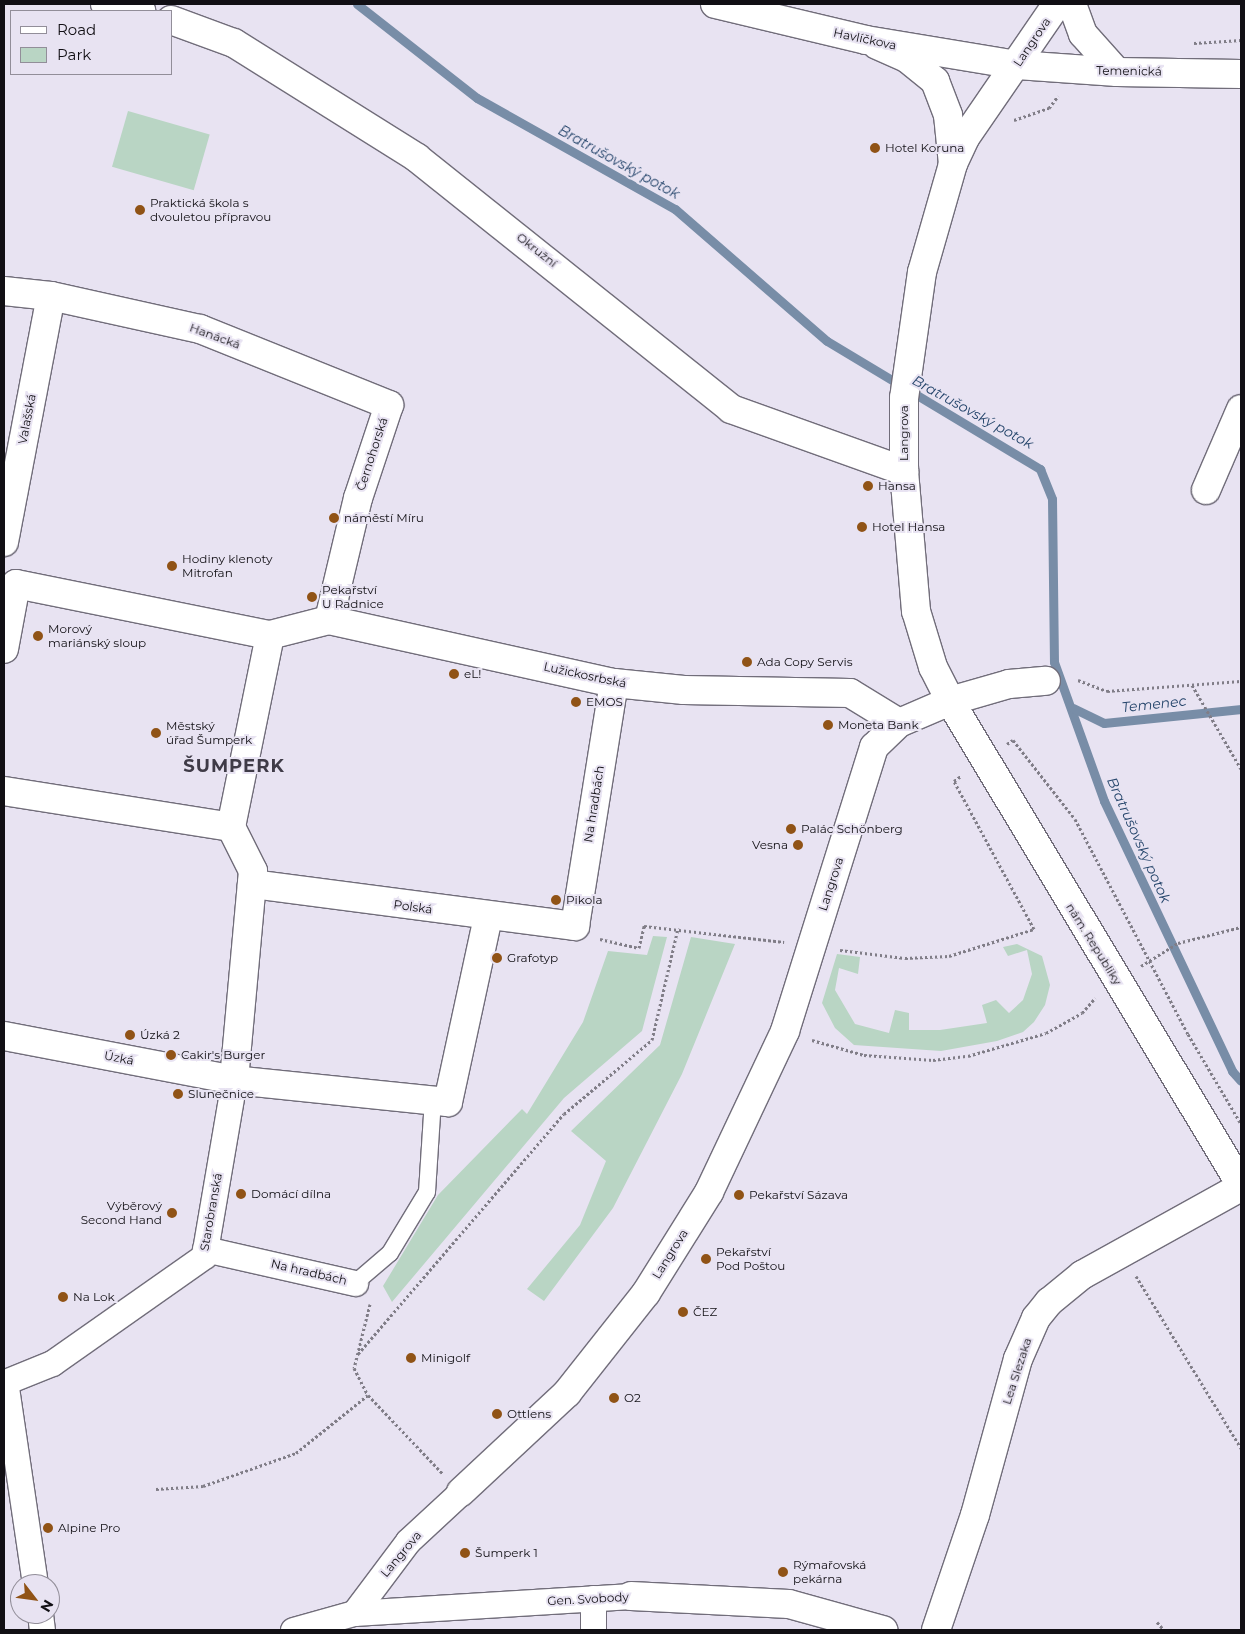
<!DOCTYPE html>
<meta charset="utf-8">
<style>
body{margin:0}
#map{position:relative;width:1245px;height:1634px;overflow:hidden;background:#e8e3f2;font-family:Montserrat,sans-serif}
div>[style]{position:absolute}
.green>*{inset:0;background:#b9d5c4;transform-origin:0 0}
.stream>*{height:9px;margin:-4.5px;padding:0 4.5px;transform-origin:4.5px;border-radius:4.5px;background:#788da7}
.path>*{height:3px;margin-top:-1.5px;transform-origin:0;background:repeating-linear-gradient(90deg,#807d87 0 2.5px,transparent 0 5px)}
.roads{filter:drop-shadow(1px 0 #716d7a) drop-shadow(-1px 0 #716d7a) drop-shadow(0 1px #716d7a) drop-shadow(0 -1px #716d7a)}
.service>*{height:16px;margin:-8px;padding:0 8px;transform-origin:8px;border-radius:8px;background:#fff}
.pedestrian>*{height:25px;margin:-12.5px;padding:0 12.5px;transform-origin:12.5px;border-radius:12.5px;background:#fff}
.minor>*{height:28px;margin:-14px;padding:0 14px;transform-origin:14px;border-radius:14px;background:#fff}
.tertiary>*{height:28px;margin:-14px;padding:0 14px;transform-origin:14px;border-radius:14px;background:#fff}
.dots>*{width:14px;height:14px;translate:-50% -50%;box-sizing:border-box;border:2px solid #e8e3f2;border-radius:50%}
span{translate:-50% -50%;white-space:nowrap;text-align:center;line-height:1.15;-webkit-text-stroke:4px #e8e3f2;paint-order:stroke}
.street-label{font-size:12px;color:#110f14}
.poi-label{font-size:12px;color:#110f14}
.left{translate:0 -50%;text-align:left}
.right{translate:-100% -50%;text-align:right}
.water-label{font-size:14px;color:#25456b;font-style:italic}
.district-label{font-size:18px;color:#3f3b47;font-weight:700;letter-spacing:1px}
.frame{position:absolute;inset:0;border:5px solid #110f14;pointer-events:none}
.legend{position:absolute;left:10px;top:10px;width:162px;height:65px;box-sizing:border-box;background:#e8e3f2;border:1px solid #928e99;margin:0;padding:6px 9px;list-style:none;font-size:15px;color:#110f14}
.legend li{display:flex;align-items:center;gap:10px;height:25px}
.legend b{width:25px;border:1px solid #928e99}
.north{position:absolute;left:10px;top:1574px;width:50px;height:50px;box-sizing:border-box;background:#e8e3f2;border:1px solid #928e99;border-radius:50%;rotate:120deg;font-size:14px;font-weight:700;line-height:20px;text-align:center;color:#110f14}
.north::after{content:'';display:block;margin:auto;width:18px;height:22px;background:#905316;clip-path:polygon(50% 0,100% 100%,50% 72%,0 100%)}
</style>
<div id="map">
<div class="green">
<i style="left:128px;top:111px;width:85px;height:58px;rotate:16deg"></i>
<i style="clip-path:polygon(653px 936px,667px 937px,642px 1031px,564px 1098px,392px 1302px,383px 1286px,438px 1195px,522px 1109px,527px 1114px,583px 1022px,608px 951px,647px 955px)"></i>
<i style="clip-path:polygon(691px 937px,735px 944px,682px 1074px,613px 1208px,544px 1301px,527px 1289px,580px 1225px,606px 1161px,571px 1131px,660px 1045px)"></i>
<i style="clip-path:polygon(1017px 944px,1042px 956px,1050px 985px,1045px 1005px,1034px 1022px,1023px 1032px,997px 1041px,941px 1051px,854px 1045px,835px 1028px,822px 1003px,837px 954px,860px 957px,858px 974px,839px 968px,835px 990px,855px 1024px,889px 1033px,895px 1010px,909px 1013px,909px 1030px,940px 1030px,987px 1023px,982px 1005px,996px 1000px,1009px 1013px,1023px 1000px,1032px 974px,1027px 950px,1008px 956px,1003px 947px)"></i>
</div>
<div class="stream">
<i style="left:357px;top:4px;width:152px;rotate:38.1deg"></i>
<i style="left:477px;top:98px;width:227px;rotate:29.3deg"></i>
<i style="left:675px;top:209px;width:201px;rotate:41deg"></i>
<i style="left:827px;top:341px;width:249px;rotate:31deg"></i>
<i style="left:1040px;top:469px;width:32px;rotate:68deg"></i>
<i style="left:1052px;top:499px;width:163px;rotate:89.3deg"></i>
<i style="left:1054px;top:662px;width:148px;rotate:70.2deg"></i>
<i style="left:1104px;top:801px;width:299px;rotate:64.6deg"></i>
<i style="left:1232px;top:1071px;width:13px;rotate:48deg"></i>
<i style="left:1073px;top:708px;width:34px;rotate:26deg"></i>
<i style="left:1104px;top:723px;width:138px;rotate:-5.8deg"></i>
</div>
<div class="path">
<i style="left:1194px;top:43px;width:47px;rotate:-3.7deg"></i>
<i style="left:1014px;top:120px;width:37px;rotate:-19deg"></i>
<i style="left:1049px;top:108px;width:15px;rotate:-53deg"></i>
<i style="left:1078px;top:680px;width:31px;rotate:21deg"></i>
<i style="left:1107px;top:691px;width:134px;rotate:-4.3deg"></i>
<i style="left:1192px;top:685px;width:97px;rotate:59.7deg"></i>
<i style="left:1007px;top:744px;width:7px;rotate:-34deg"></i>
<i style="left:1013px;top:740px;width:100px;rotate:51.9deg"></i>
<i style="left:1075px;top:819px;width:243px;rotate:62.3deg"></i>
<i style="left:1188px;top:1034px;width:104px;rotate:59.5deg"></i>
<i style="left:600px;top:939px;width:40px;rotate:13deg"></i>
<i style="left:639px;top:948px;width:23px;rotate:-77deg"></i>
<i style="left:644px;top:926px;width:141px;rotate:6.5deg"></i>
<i style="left:840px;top:950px;width:65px;rotate:7deg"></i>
<i style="left:905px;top:958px;width:44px;rotate:-2.6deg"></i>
<i style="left:949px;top:956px;width:89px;rotate:-17.6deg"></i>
<i style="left:1034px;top:929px;width:168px;rotate:-118.4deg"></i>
<i style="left:954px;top:781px;width:9px;rotate:-36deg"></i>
<i style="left:1141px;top:966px;width:44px;rotate:-31.9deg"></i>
<i style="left:1178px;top:943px;width:65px;rotate:-14.3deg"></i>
<i style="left:812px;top:1040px;width:54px;rotate:16.1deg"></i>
<i style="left:864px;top:1055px;width:69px;rotate:4.1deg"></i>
<i style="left:933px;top:1060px;width:35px;rotate:-7deg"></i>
<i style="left:968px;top:1056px;width:81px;rotate:-16.4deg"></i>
<i style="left:1046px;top:1033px;width:41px;rotate:-29.1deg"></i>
<i style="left:1082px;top:1013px;width:20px;rotate:-49deg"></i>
<i style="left:1136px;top:1276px;width:202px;rotate:58.6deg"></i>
<i style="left:370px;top:1304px;width:66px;rotate:104deg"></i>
<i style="left:354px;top:1368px;width:30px;rotate:63deg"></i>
<i style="left:368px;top:1395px;width:108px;rotate:46.5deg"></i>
<i style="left:358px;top:1354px;width:316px;rotate:-49.4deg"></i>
<i style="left:564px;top:1114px;width:115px;rotate:-40.1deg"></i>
<i style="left:652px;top:1040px;width:115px;rotate:-76.9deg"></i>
<i style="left:156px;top:1489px;width:47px;rotate:-3.7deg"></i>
<i style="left:203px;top:1486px;width:99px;rotate:-19.5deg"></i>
<i style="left:296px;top:1453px;width:92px;rotate:-38.9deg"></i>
<i style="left:1157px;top:1622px;width:11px;rotate:49deg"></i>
</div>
<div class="roads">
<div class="service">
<i style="left:355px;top:1283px;width:46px;rotate:-40.6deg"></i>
<i style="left:390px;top:1253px;width:71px;rotate:-58.8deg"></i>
<i style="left:427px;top:1192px;width:92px;rotate:-86.3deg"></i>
</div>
<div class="pedestrian">
<i style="left:205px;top:1249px;width:154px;rotate:12.8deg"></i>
<i style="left:35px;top:1584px;width:204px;rotate:-98.4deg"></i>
<i style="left:5px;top:1382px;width:51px;rotate:-22deg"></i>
<i style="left:52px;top:1363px;width:186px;rotate:-35.1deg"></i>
<i style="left:204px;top:1256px;width:179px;rotate:-80.3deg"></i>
<i style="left:354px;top:1613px;width:90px;rotate:-53.1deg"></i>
<i style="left:408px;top:1541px;width:72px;rotate:-42.8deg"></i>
<i style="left:40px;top:1614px;width:16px;rotate:83deg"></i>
<i style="left:293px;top:1630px;width:63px;rotate:-15.6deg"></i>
<i style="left:354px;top:1613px;width:278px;rotate:-3.5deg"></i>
<i style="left:593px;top:1630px;width:32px;rotate:-90deg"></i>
</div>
<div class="minor">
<i style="left:105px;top:4px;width:37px;rotate:11deg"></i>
<i style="left:1057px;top:4px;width:163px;rotate:124.5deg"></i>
<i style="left:965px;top:138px;width:29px;rotate:115deg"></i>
<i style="left:953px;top:164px;width:112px;rotate:106deg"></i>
<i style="left:922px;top:272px;width:127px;rotate:98.1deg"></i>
<i style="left:904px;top:398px;width:73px;rotate:90deg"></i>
<i style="left:904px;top:471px;width:141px;rotate:85.1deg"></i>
<i style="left:916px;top:611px;width:59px;rotate:73.1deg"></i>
<i style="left:933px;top:667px;width:38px;rotate:63deg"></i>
<i style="left:950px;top:701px;width:565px;rotate:58.98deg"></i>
<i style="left:1072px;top:4px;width:32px;rotate:70deg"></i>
<i style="left:1083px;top:34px;width:51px;rotate:48.2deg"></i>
<i style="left:171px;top:20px;width:67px;rotate:20.1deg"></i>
<i style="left:234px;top:43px;width:216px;rotate:32.1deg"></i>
<i style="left:417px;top:158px;width:402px;rotate:38.6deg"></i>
<i style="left:731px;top:409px;width:184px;rotate:19.7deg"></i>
<i style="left:877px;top:45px;width:34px;rotate:24deg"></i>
<i style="left:908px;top:59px;width:35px;rotate:39deg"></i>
<i style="left:935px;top:81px;width:36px;rotate:69deg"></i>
<i style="left:948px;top:115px;width:49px;rotate:84.2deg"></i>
<i style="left:4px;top:291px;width:47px;rotate:6.1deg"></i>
<i style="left:51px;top:296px;width:153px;rotate:12.5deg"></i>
<i style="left:200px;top:329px;width:204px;rotate:21.9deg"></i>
<i style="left:389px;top:405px;width:98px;rotate:108.4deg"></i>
<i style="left:358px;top:498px;width:125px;rotate:103.4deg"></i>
<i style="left:1206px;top:490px;width:88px;rotate:-66.6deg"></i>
<i style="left:4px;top:542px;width:250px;rotate:-79.2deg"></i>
<i style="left:16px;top:584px;width:259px;rotate:11.4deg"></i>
<i style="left:270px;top:635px;width:61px;rotate:-14.3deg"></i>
<i style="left:329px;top:620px;width:292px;rotate:12.5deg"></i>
<i style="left:614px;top:683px;width:70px;rotate:5.7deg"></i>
<i style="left:684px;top:690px;width:166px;rotate:1deg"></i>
<i style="left:850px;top:693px;width:57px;rotate:31.5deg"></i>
<i style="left:4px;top:649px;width:66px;rotate:-79.5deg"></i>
<i style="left:4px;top:791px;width:230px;rotate:9deg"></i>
<i style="left:231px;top:827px;width:196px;rotate:-78.5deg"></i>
<i style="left:231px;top:827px;width:49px;rotate:63.4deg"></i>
<i style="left:253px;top:871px;width:210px;rotate:95.2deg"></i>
<i style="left:252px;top:884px;width:326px;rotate:7.4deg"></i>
<i style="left:575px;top:926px;width:246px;rotate:-80.9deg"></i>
<i style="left:4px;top:1036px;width:234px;rotate:10.8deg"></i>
<i style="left:234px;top:1080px;width:215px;rotate:5.9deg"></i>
<i style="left:448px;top:1102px;width:189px;rotate:-77.8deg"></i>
<i style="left:461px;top:1492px;width:145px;rotate:-43deg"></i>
<i style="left:567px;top:1393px;width:127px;rotate:-51.7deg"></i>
<i style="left:646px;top:1293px;width:119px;rotate:-58deg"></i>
<i style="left:709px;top:1192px;width:178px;rotate:-64.7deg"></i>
<i style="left:785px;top:1031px;width:298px;rotate:-72.6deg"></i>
<i style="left:874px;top:747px;width:35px;rotate:-44deg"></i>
<i style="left:899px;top:723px;width:56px;rotate:-23.3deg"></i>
<i style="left:950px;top:701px;width:61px;rotate:-16.1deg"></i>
<i style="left:1009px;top:684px;width:37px;rotate:-5deg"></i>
<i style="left:631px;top:1596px;width:158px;rotate:2.9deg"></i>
<i style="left:789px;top:1604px;width:98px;rotate:15.5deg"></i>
<i style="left:936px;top:1630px;width:121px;rotate:-71.3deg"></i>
<i style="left:975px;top:1515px;width:162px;rotate:-74.6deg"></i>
<i style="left:1018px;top:1359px;width:45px;rotate:-66.3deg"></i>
<i style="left:1036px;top:1318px;width:21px;rotate:-51deg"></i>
<i style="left:1049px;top:1302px;width:43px;rotate:-39.3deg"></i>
<i style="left:1082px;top:1275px;width:182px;rotate:-29deg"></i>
</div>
<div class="tertiary">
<i style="left:715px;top:4px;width:155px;rotate:13.4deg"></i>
<i style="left:866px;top:40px;width:153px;rotate:9.4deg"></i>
<i style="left:1017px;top:65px;width:100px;rotate:4deg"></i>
<i style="left:1117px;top:72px;width:124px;rotate:0.9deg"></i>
</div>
</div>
<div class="dots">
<i style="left:875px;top:148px;background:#905316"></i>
<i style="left:140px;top:210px;background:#905316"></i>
<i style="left:868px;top:486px;background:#905316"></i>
<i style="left:334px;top:518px;background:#905316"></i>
<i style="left:862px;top:527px;background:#905316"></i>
<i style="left:172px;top:566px;background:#905316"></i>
<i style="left:312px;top:597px;background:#905316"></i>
<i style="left:38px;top:636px;background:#905316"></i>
<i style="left:747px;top:662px;background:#905316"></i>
<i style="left:454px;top:674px;background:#905316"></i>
<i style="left:576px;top:702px;background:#905316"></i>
<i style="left:828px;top:725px;background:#905316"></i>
<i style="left:156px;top:733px;background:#905316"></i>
<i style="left:791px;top:829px;background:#905316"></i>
<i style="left:798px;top:845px;background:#905316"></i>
<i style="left:556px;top:900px;background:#905316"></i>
<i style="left:497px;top:958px;background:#905316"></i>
<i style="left:130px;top:1035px;background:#905316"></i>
<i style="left:171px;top:1055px;background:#905316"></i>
<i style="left:178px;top:1094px;background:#905316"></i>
<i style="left:241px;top:1194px;background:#905316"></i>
<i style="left:739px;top:1195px;background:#905316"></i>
<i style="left:172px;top:1213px;background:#905316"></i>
<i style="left:706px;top:1259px;background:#905316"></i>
<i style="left:63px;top:1297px;background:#905316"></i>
<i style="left:683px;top:1312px;background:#905316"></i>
<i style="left:411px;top:1358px;background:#905316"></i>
<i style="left:614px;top:1398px;background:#905316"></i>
<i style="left:497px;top:1414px;background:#905316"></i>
<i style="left:48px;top:1528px;background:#905316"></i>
<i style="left:465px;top:1553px;background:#905316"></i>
<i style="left:783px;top:1572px;background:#905316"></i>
</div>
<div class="street-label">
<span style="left:865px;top:39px;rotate:12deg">Havlíčkova</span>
<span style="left:1032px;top:42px;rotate:-56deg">Langrova</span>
<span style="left:1129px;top:71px;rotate:1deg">Temenická</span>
<span style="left:537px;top:250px;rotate:38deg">Okružní</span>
<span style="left:215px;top:336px;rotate:20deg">Hanácká</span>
<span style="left:27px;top:419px;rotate:-79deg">Valašská</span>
<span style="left:904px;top:433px;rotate:-90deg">Langrova</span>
<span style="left:372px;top:454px;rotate:-72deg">Černohorská</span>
<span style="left:585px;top:675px;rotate:12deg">Lužickosrbská</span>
<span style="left:594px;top:804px;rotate:-81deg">Na hradbách</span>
<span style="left:831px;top:884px;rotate:-72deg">Langrova</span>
<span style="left:413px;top:907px;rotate:8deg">Polská</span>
<span style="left:1094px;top:944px;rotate:58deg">nám. Republiky</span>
<span style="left:119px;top:1058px;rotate:11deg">Úzká</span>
<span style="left:211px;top:1212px;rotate:-80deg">Starobranská</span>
<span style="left:670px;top:1254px;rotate:-58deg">Langrova</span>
<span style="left:309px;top:1272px;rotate:13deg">Na hradbách</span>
<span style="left:1017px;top:1371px;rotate:-72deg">Lea Slezaka</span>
<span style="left:401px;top:1554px;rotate:-50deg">Langrova</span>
<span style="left:588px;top:1599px;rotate:-3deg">Gen. Svobody</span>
</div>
<div class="poi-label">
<span class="left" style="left:885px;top:148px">Hotel Koruna</span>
<span class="left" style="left:150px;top:210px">Praktická škola s<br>dvouletou přípravou</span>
<span class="left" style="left:878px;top:486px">Hansa</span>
<span class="left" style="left:344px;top:518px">náměstí Míru</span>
<span class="left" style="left:872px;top:527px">Hotel Hansa</span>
<span class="left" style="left:182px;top:566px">Hodiny klenoty<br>Mitrofan</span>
<span class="left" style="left:322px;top:597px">Pekařství<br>U Radnice</span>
<span class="left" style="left:48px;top:636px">Morový<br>mariánský sloup</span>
<span class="left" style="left:757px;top:662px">Ada Copy Servis</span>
<span class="left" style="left:464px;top:674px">eL!</span>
<span class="left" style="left:586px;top:702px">EMOS</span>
<span class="left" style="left:838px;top:725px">Moneta Bank</span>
<span class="left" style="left:166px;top:733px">Městský<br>úřad Šumperk</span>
<span class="left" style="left:801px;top:829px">Palác Schönberg</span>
<span class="right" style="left:788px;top:845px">Vesna</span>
<span class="left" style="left:566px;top:900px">Pikola</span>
<span class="left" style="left:507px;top:958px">Grafotyp</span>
<span class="left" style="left:140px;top:1035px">Úzká 2</span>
<span class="left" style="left:181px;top:1055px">Cakir's Burger</span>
<span class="left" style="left:188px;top:1094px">Slunečnice</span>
<span class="left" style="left:251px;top:1194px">Domácí dílna</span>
<span class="left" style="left:749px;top:1195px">Pekařství Sázava</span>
<span class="right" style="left:162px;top:1213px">Výběrový<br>Second Hand</span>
<span class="left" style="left:716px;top:1259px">Pekařství<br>Pod Poštou</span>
<span class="left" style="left:73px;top:1297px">Na Lok</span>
<span class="left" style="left:693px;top:1312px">ČEZ</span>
<span class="left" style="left:421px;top:1358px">Minigolf</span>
<span class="left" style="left:624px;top:1398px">O2</span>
<span class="left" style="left:507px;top:1414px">Ottlens</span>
<span class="left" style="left:58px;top:1528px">Alpine Pro</span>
<span class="left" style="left:475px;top:1553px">Šumperk 1</span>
<span class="left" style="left:793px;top:1572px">Rýmařovská<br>pekárna</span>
</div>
<div class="water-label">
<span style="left:619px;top:162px;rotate:29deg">Bratrušovský potok</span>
<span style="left:973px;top:412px;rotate:29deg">Bratrušovský potok</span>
<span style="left:1154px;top:704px;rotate:-6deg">Temenec</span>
<span style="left:1139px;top:840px;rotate:66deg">Bratrušovský potok</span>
</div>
<div class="district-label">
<span style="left:234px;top:766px">ŠUMPERK</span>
</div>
<div class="frame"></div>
<ul class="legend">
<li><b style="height:6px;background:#fff"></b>Road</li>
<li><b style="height:14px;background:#b9d5c4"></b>Park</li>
</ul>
<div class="north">N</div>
</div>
